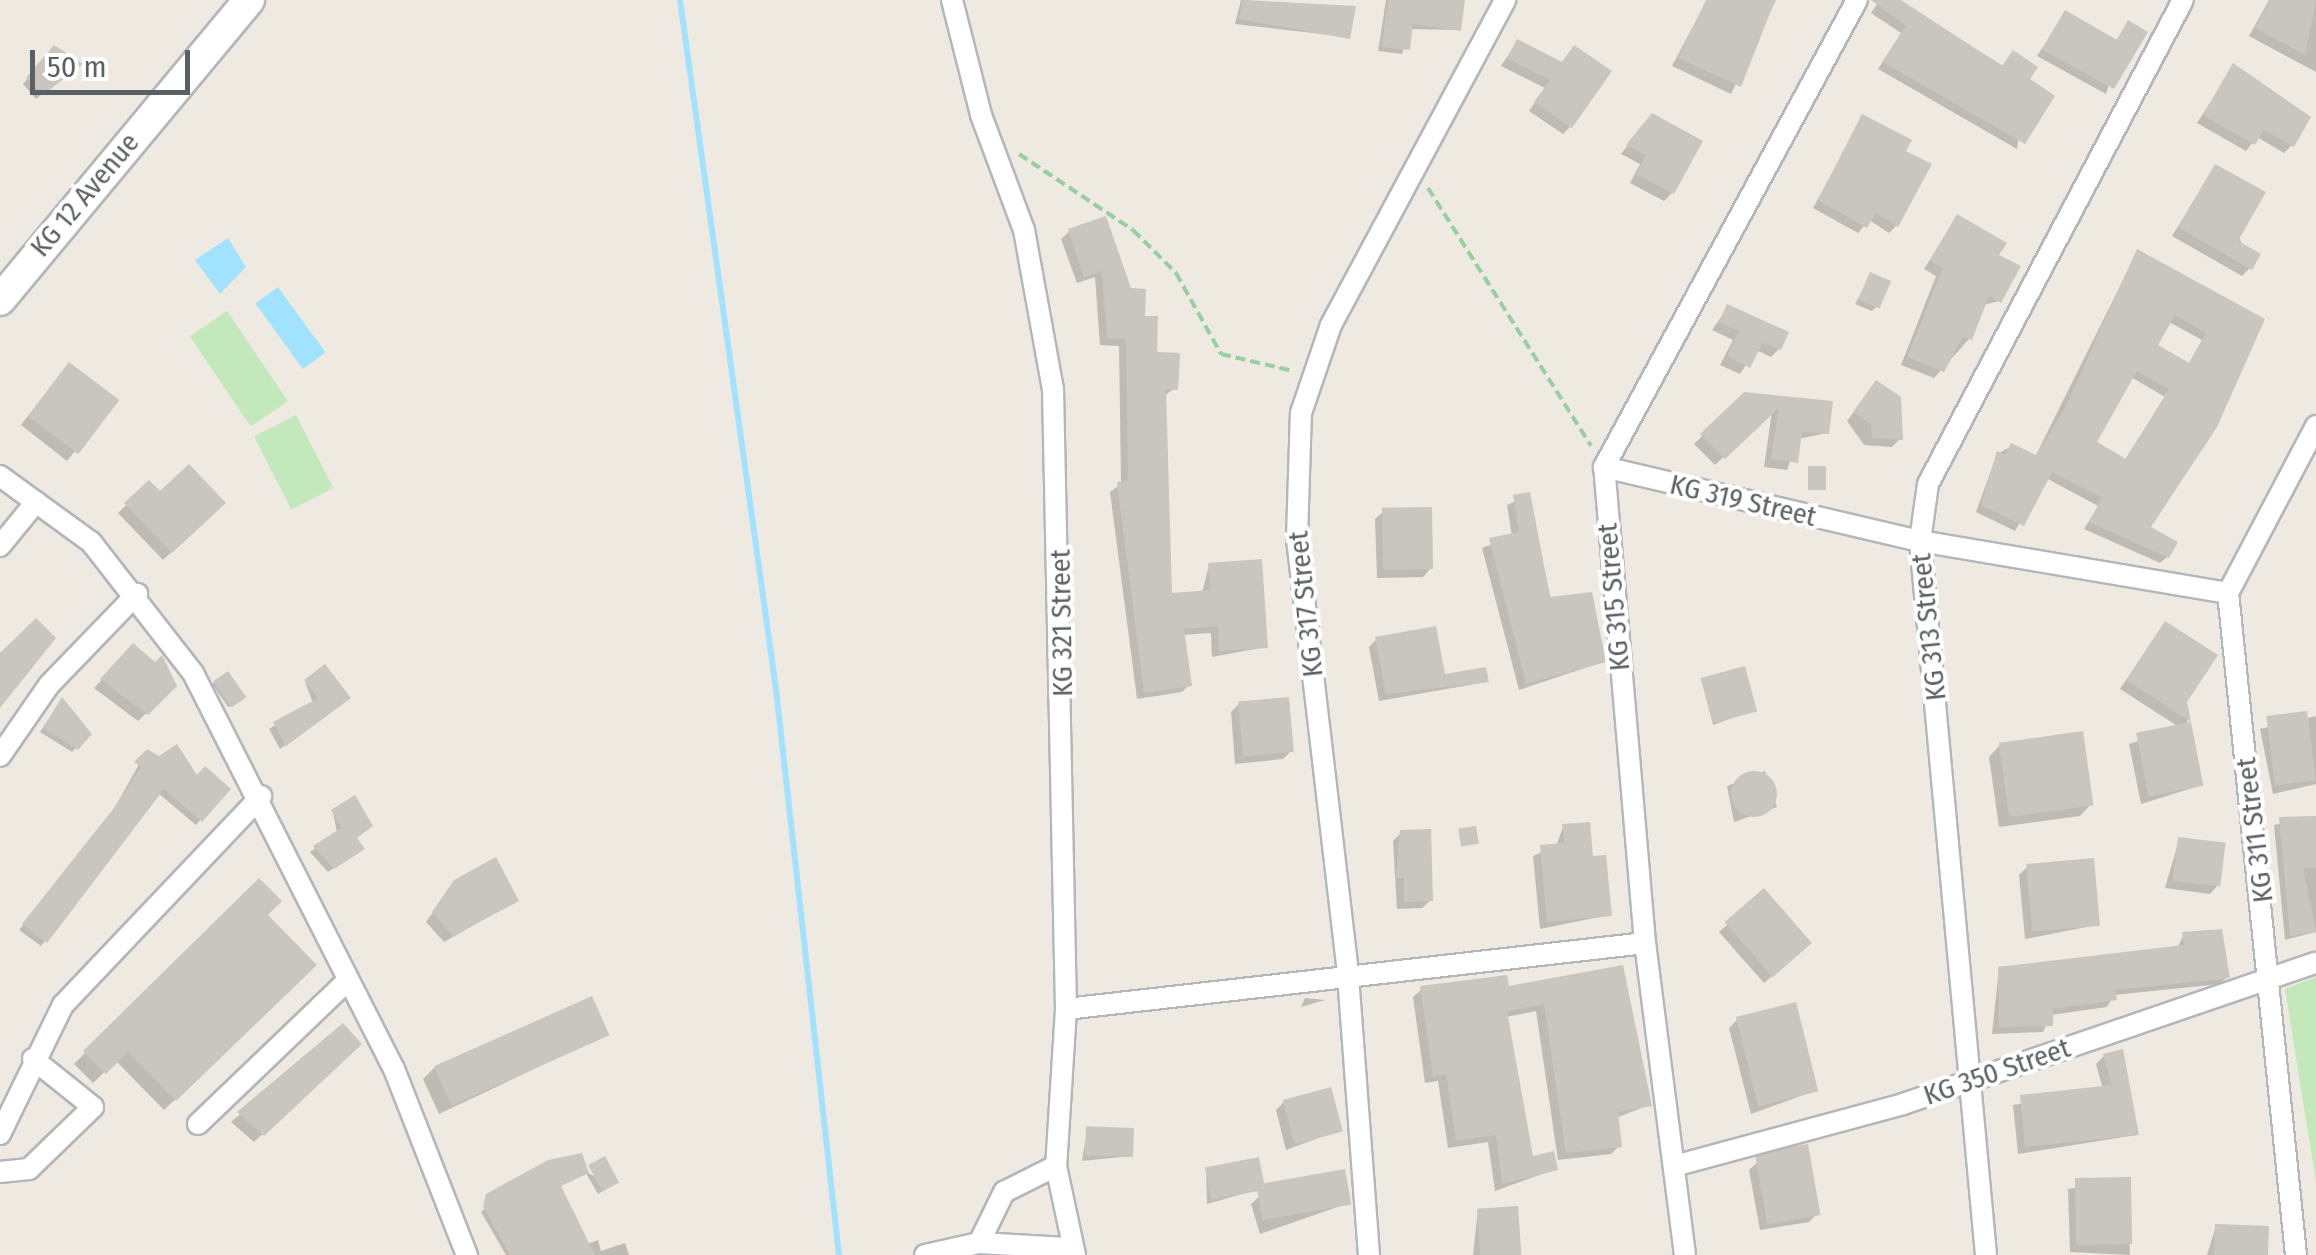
<!DOCTYPE html>
<style>
body{margin:0}
#map{position:relative;width:2316px;height:1255px;overflow:hidden;background:#eeeae2;font-family:"Fira Sans Condensed",sans-serif}
div>[style]{position:absolute}
.green>*{inset:0;background:#c2e8bc;transform-origin:0 0}
.water>*{inset:0;background:#a1e2ff;transform-origin:0 0}
.shadow>*{inset:0;background:#0003;transform-origin:0 0}
.stream>*{height:6px;margin:-3px;padding:0 3px;transform-origin:3px;border-radius:3px;background:#a1e2ff}
.building>*{inset:0;background:#c9c5bf;transform-origin:0 0}
.round{border-radius:50%}
.path>*{height:4px;margin-top:-2px;transform-origin:0;background:repeating-linear-gradient(90deg,#97cf9f 0 10px,transparent 0 15px)}
.roads{filter:drop-shadow(2px 0 #b3b6ba) drop-shadow(-2px 0 #b3b6ba) drop-shadow(0 2px #b3b6ba) drop-shadow(0 -2px #b3b6ba)}
.minor>*{height:20px;margin:-10px;padding:0 10px;transform-origin:10px;border-radius:10px;background:#fff}
.secondary>*{height:30px;margin:-15px;padding:0 15px;transform-origin:15px;border-radius:15px;background:#fff}
span{translate:-50% -50%;white-space:nowrap;text-align:center;line-height:1.15;-webkit-text-stroke:8px #fff;paint-order:stroke}
.street-label{font-size:28px;color:#5a6064}
.scale{position:absolute;left:30px;top:50px;width:160px;height:45px;box-sizing:border-box;border:5px solid #5a6064;border-top:0;padding-left:12px;font-size:30px;line-height:35px;white-space:nowrap;color:#5a6064;-webkit-text-stroke:8px #fff;paint-order:stroke}
</style>
<div id="map">
<div class="green">
<i style="left:227px;top:311px;width:109px;height:45px;rotate:56deg"></i>
<i style="left:296px;top:415px;width:82px;height:47px;rotate:63deg"></i>
<i style="clip-path:polygon(2316px 977px,2316px 1182px,2285px 989px)"></i>
</div>
<div class="water">
<i style="clip-path:polygon(228px 238px,246px 267px,220px 294px,195px 260px)"></i>
<i style="left:278px;top:287px;width:81px;height:28px;rotate:54deg"></i>
</div>
<div class="shadow">
<i style="clip-path:polygon(1241px 0,1353px 8px,1347px 37px,1235px 24px)"></i>
<i style="clip-path:polygon(1386px 0,1463px 0,1459px 30px,1410px 29px,1402px 54px,1378px 51px)"></i>
<i style="clip-path:polygon(1707px 0,1776px 0,1731px 94px,1672px 66px)"></i>
<i style="clip-path:polygon(1880px 0,1896px 0,2026px 80px,2017px 149px,1878px 69px,1901px 33px,1871px 13px)"></i>
<i style="clip-path:polygon(2269px 0,2316px 0,2316px 72px,2249px 36px)"></i>
<i style="clip-path:polygon(2065px 13px,2115px 42px,2128px 23px,2106px 94px,2037px 56px)"></i>
<i style="clip-path:polygon(1517px 42px,1561px 64px,1570px 127px,1563px 134px,1529px 111px,1545px 88px,1501px 66px)"></i>
<i style="clip-path:polygon(55px 48px,75px 69px,36px 99px,23px 84px)"></i>
<i style="clip-path:polygon(2234px 66px,2292px 145px,2284px 153px,2257px 137px,2246px 151px,2197px 123px)"></i>
<i style="clip-path:polygon(1863px 117px,1896px 226px,1889px 233px,1869px 220px,1858px 233px,1813px 208px)"></i>
<i style="clip-path:polygon(1644px 125px,1672px 193px,1664px 201px,1630px 183px,1640px 164px,1621px 154px)"></i>
<i style="clip-path:polygon(2215px 167px,2250px 268px,2242px 276px,2172px 236px)"></i>
<i style="clip-path:polygon(1957px 217px,1996px 256px,1999px 301px,1983px 305px,1970px 338px,1934px 378px,1901px 365px,1936px 276px,1924px 269px)"></i>
<i style="clip-path:polygon(1069px 232px,1142px 318px,1175px 388px,1164px 396px,1169px 596px,1202px 593px,1209px 565px,1266px 647px,1212px 657px,1211px 633px,1182px 635px,1189px 685px,1182px 692px,1137px 699px,1110px 492px,1121px 484px,1119px 346px,1100px 345px,1095px 277px,1077px 283px,1061px 239px)"></i>
<i style="clip-path:polygon(evenodd,2137px 252px,2262px 320px,2148px 528px,2167px 557px,2160px 563px,2084px 529px,2098px 506px,2046px 478px,2015px 531px,1976px 512px,1997px 454px,2012px 446px,2035px 457px,2137px 252px,2169px 322px,2202px 340px,2188px 365px,2155px 346px,2169px 322px,2137px 252px,2131px 377px,2165px 397px,2124px 461px,2094px 443px,2131px 377px)"></i>
<i style="clip-path:polygon(1871px 275px,1877px 306px,1872px 311px,1855px 304px)"></i>
<i style="clip-path:polygon(1728px 307px,1779px 349px,1771px 357px,1756px 350px,1740px 374px,1720px 365px,1733px 340px,1712px 330px)"></i>
<i style="clip-path:polygon(61px 373px,116px 401px,67px 461px,21px 425px)"></i>
<i style="clip-path:polygon(1876px 383px,1900px 439px,1892px 447px,1864px 445px,1847px 421px)"></i>
<i style="clip-path:polygon(1745px 395px,1830px 403px,1827px 433px,1798px 439px,1787px 470px,1764px 467px,1772px 411px,1715px 465px,1694px 444px)"></i>
<i style="clip-path:polygon(149px 483px,160px 494px,223px 503px,163px 560px,118px 513px)"></i>
<i style="clip-path:polygon(1528px 495px,1551px 600px,1603px 662px,1519px 690px,1482px 548px,1512px 536px,1507px 505px)"></i>
<i style="clip-path:polygon(1384px 511px,1431px 568px,1423px 577px,1377px 578px,1375px 519px)"></i>
<i style="clip-path:polygon(2165px 624px,2202px 785px,2141px 804px,2129px 744px,2179px 727px,2120px 689px)"></i>
<i style="clip-path:polygon(1377px 639px,1443px 677px,1486px 682px,1379px 701px,1369px 647px)"></i>
<i style="clip-path:polygon(134px 646px,174px 686px,138px 721px,94px 688px)"></i>
<i style="left:227px;top:674px;width:28px;height:18px;rotate:55deg"></i>
<i style="clip-path:polygon(1702px 681px,1754px 710px,1713px 725px)"></i>
<i style="clip-path:polygon(305px 682px,342px 702px,280px 749px,269px 729px,313px 703px)"></i>
<i style="clip-path:polygon(1239px 704px,1291px 751px,1283px 759px,1235px 764px,1231px 712px)"></i>
<i style="clip-path:polygon(58px 705px,88px 734px,72px 752px,40px 732px)"></i>
<i style="clip-path:polygon(2316px 716px,2316px 784px,2273px 794px,2260px 729px)"></i>
<i style="clip-path:polygon(2000px 745px,2091px 804px,2080px 816px,1999px 827px,1989px 757px)"></i>
<i style="clip-path:polygon(143px 757px,228px 789px,196px 825px,158px 793px,41px 946px,19px 930px,110px 816px)"></i>
<i style="clip-path:polygon(1765px 771px,1777px 807px,1734px 822px,1727px 786px)"></i>
<i style="clip-path:polygon(333px 812px,356px 854px,328px 872px,310px 852px,337px 833px)"></i>
<i style="clip-path:polygon(2316px 817px,2316px 932px,2285px 940px,2274px 825px)"></i>
<i style="clip-path:polygon(1563px 827px,1591px 859px,1609px 915px,1540px 929px,1533px 856px,1556px 846px)"></i>
<i style="clip-path:polygon(1401px 833px,1431px 900px,1422px 908px,1397px 909px,1393px 841px)"></i>
<i style="clip-path:polygon(2179px 840px,2218px 885px,2210px 894px,2165px 888px)"></i>
<i style="clip-path:polygon(2027px 867px,2097px 925px,2025px 939px,2019px 875px)"></i>
<i style="clip-path:polygon(259px 882px,264px 915px,314px 965px,164px 1110px,116px 1061px,93px 1083px,74px 1064px)"></i>
<i style="clip-path:polygon(455px 882px,516px 901px,444px 942px,426px 922px)"></i>
<i style="clip-path:polygon(1764px 892px,1801px 951px,1764px 983px,1719px 932px)"></i>
<i style="clip-path:polygon(2184px 934px,2227px 977px,2220px 984px,2114px 995px,2107px 1007px,2051px 1015px,2043px 1032px,1992px 1034px,1999px 969px,2177px 949px)"></i>
<i style="clip-path:polygon(1621px 968px,1649px 1105px,1616px 1118px,1619px 1146px,1611px 1154px,1558px 1160px,1536px 1011px,1506px 1017px,1531px 1159px,1556px 1169px,1495px 1191px,1488px 1142px,1448px 1148px,1438px 1081px,1425px 1083px,1413px 997px,1422px 989px,1507px 989px)"></i>
<i style="clip-path:polygon(1305px 998px,1325px 1000px,1301px 1007px)"></i>
<i style="clip-path:polygon(1737px 1020px,1817px 1090px,1751px 1114px,1729px 1028px)"></i>
<i style="clip-path:polygon(343px 1026px,359px 1044px,254px 1142px,231px 1122px)"></i>
<i style="clip-path:polygon(606px 1035px,439px 1114px,423px 1079px,435px 1067px)"></i>
<i style="clip-path:polygon(2104px 1056px,2136px 1135px,2018px 1154px,2013px 1105px,2103px 1089px,2096px 1064px)"></i>
<i style="clip-path:polygon(1284px 1102px,1340px 1130px,1286px 1150px,1276px 1110px)"></i>
<i style="clip-path:polygon(1087px 1131px,1131px 1156px,1082px 1161px)"></i>
<i style="clip-path:polygon(580px 1156px,585px 1171px,611px 1186px,598px 1194px,586px 1173px,558px 1187px,587px 1244px,598px 1240px,601px 1251px,625px 1243px,629px 1255px,506px 1255px,481px 1212px,523px 1174px)"></i>
<i style="clip-path:polygon(1758px 1162px,1817px 1214px,1809px 1222px,1760px 1230px,1749px 1170px)"></i>
<i style="clip-path:polygon(1206px 1170px,1263px 1188px,1207px 1204px)"></i>
<i style="clip-path:polygon(2128px 1180px,2130px 1255px,2070px 1252px,2068px 1189px)"></i>
<i style="clip-path:polygon(1260px 1196px,1349px 1203px,1260px 1234px,1251px 1204px)"></i>
<i style="clip-path:polygon(1478px 1210px,1519px 1255px,1473px 1255px)"></i>
<i style="clip-path:polygon(2216px 1226px,2266px 1255px,2207px 1255px)"></i>
</div>
<div class="stream">
<i style="left:680px;top:0;width:696px;rotate:82.07deg"></i>
<i style="left:776px;top:689px;width:569px;rotate:83.65deg"></i>
</div>
<div class="building">
<i style="clip-path:polygon(1243px 0,1356px 6px,1350px 39px,1239px 19px)"></i>
<i style="clip-path:polygon(1388px 0,1465px 0,1461px 31px,1413px 24px,1410px 50px,1382px 47px)"></i>
<i style="clip-path:polygon(1706px 0,1775px 0,1741px 87px,1678px 58px)"></i>
<i style="clip-path:polygon(1871px 0,1901px 0,2002px 66px,2013px 50px,2038px 67px,2030px 79px,2055px 96px,2025px 144px,1883px 62px,1906px 26px)"></i>
<i style="clip-path:polygon(2270px 0,2316px 0,2305px 55px,2255px 28px)"></i>
<i style="clip-path:polygon(2065px 10px,2117px 40px,2128px 20px,2148px 32px,2114px 89px,2042px 49px)"></i>
<i style="clip-path:polygon(1517px 39px,1562px 62px,1574px 45px,1612px 71px,1572px 128px,1534px 102px,1550px 80px,1507px 58px)"></i>
<i style="clip-path:polygon(54px 45px,83px 64px,43px 95px,26px 78px)"></i>
<i style="clip-path:polygon(2233px 63px,2311px 117px,2294px 147px,2264px 130px,2255px 145px,2203px 115px)"></i>
<i style="clip-path:polygon(1652px 113px,1703px 141px,1674px 194px,1636px 174px,1646px 155px,1626px 145px)"></i>
<i style="clip-path:polygon(1862px 114px,1912px 140px,1906px 151px,1932px 164px,1898px 227px,1876px 213px,1867px 228px,1818px 200px)"></i>
<i style="clip-path:polygon(2215px 164px,2266px 192px,2238px 241px,2261px 254px,2252px 270px,2178px 227px)"></i>
<i style="clip-path:polygon(1957px 214px,2007px 243px,1999px 255px,2021px 266px,2001px 303px,1989px 296px,1972px 340px,1963px 337px,1944px 372px,1907px 357px,1943px 268px,1930px 260px)"></i>
<i style="clip-path:polygon(1106px 216px,1131px 288px,1146px 289px,1145px 316px,1158px 316px,1157px 352px,1180px 353px,1178px 390px,1166px 389px,1172px 593px,1210px 590px,1208px 563px,1262px 559px,1268px 648px,1219px 651px,1218px 626px,1184px 629px,1192px 686px,1144px 693px,1117px 482px,1128px 481px,1126px 339px,1107px 338px,1102px 271px,1084px 277px,1068px 229px)"></i>
<i style="clip-path:polygon(evenodd,2137px 249px,2265px 319px,2217px 427px,2151px 527px,2178px 542px,2169px 558px,2089px 522px,2102px 498px,2052px 472px,2024px 526px,1981px 505px,1997px 451px,2005px 455px,2011px 443px,2036px 455px,2064px 410px,2137px 249px,2175px 315px,2206px 333px,2189px 363px,2158px 345px,2175px 315px,2137px 249px,2137px 371px,2169px 389px,2126px 459px,2097px 442px,2137px 371px)"></i>
<i style="left:1870px;top:272px;width:23px;height:30px;rotate:23deg"></i>
<i style="clip-path:polygon(1727px 304px,1789px 332px,1781px 350px,1763px 342px,1750px 368px,1727px 356px,1739px 331px,1719px 322px)"></i>
<i style="left:69px;top:362px;width:63px;height:68px;rotate:37deg"></i>
<i style="clip-path:polygon(1876px 380px,1901px 397px,1903px 440px,1872px 438px,1871px 424px,1853px 412px)"></i>
<i style="clip-path:polygon(1744px 392px,1833px 401px,1829px 434px,1802px 432px,1798px 463px,1771px 459px,1779px 408px,1725px 459px,1700px 434px)"></i>
<i style="clip-path:polygon(189px 464px,226px 503px,172px 553px,124px 503px,149px 480px,160px 491px)"></i>
<i style="left:1808px;top:466px;width:18px;height:24px"></i>
<i style="clip-path:polygon(1530px 492px,1550px 597px,1592px 592px,1606px 662px,1526px 684px,1489px 538px,1519px 532px,1513px 495px)"></i>
<i style="left:1432px;top:507px;width:62px;height:50px;rotate:89deg"></i>
<i style="clip-path:polygon(36px 618px,56px 638px,0 708px,0 653px)"></i>
<i style="clip-path:polygon(2165px 621px,2218px 655px,2187px 702px,2191px 722px,2126px 680px)"></i>
<i style="clip-path:polygon(1436px 626px,1445px 674px,1486px 667px,1489px 682px,1386px 694px,1375px 637px)"></i>
<i style="clip-path:polygon(133px 643px,155px 662px,162px 655px,177px 686px,148px 715px,100px 679px)"></i>
<i style="clip-path:polygon(325px 664px,351px 698px,286px 746px,273px 722px,318px 698px,304px 680px)"></i>
<i style="left:1745px;top:666px;width:47px;height:46px;rotate:75deg"></i>
<i style="left:228px;top:671px;width:32px;height:18px;rotate:55deg"></i>
<i style="clip-path:polygon(62px 697px,92px 734px,78px 750px,43px 728px)"></i>
<i style="left:1289px;top:697px;width:55px;height:51px;rotate:85deg"></i>
<i style="left:2307px;top:711px;width:70px;height:41px;rotate:83deg"></i>
<i style="left:2191px;top:722px;width:65px;height:56px;rotate:79deg"></i>
<i style="left:2083px;top:731px;width:75px;height:85px;rotate:82deg"></i>
<i style="clip-path:polygon(177px 744px,197px 775px,205px 766px,231px 789px,202px 822px,164px 789px,47px 943px,22px 924px,114px 808px,141px 767px,134px 762px,147px 749px,159px 756px)"></i>
<i class="round" style="left:1731px;top:771px;width:46px;height:46px"></i>
<i style="clip-path:polygon(355px 795px,373px 826px,357px 838px,365px 849px,334px 869px,313px 846px,341px 828px,331px 810px)"></i>
<i style="clip-path:polygon(2316px 816px,2316px 868px,2303px 868px,2316px 932px,2290px 936px,2279px 817px)"></i>
<i style="clip-path:polygon(1590px 822px,1593px 856px,1606px 855px,1612px 916px,1547px 922px,1540px 845px,1564px 843px,1562px 824px)"></i>
<i style="left:1476px;top:826px;width:18px;height:18px;rotate:81deg"></i>
<i style="clip-path:polygon(1431px 829px,1433px 901px,1404px 902px,1404px 878px,1396px 878px,1400px 830px)"></i>
<i style="left:2178px;top:837px;width:48px;height:44px;rotate:7deg"></i>
<i style="clip-path:polygon(496px 857px,519px 901px,453px 936px,432px 912px,454px 880px)"></i>
<i style="left:2094px;top:858px;width:68px;height:68px;rotate:85deg"></i>
<i style="clip-path:polygon(259px 878px,282px 901px,268px 915px,317px 965px,176px 1101px,128px 1052px,106px 1074px,83px 1051px)"></i>
<i style="left:1764px;top:888px;width:73px;height:52px;rotate:49deg"></i>
<i style="clip-path:polygon(2222px 929px,2230px 978px,2115px 990px,2117px 1000px,2053px 1009px,2053px 1026px,1999px 1027px,1998px 967px,2184px 945px,2182px 932px)"></i>
<i style="clip-path:polygon(1623px 965px,1652px 1106px,1618px 1112px,1622px 1147px,1566px 1153px,1544px 1004px,1507px 1011px,1533px 1156px,1554px 1151px,1558px 1170px,1502px 1184px,1496px 1135px,1456px 1141px,1446px 1074px,1433px 1076px,1420px 986px,1507px 975px,1509px 986px)"></i>
<i style="left:592px;top:996px;width:43px;height:173px;rotate:66deg"></i>
<i style="left:1796px;top:1002px;width:92px;height:62px;rotate:76deg"></i>
<i style="clip-path:polygon(343px 1023px,362px 1044px,264px 1136px,237px 1112px)"></i>
<i style="clip-path:polygon(2123px 1049px,2139px 1135px,2025px 1147px,2020px 1095px,2112px 1085px,2103px 1054px)"></i>
<i style="left:1331px;top:1087px;width:46px;height:50px;rotate:75deg"></i>
<i style="left:1134px;top:1128px;width:29px;height:48px;rotate:92deg"></i>
<i style="left:1808px;top:1144px;width:72px;height:54px;rotate:80deg"></i>
<i style="clip-path:polygon(582px 1153px,589px 1173px,561px 1186px,595px 1255px,510px 1255px,483px 1206px,486px 1194px,548px 1160px)"></i>
<i style="left:605px;top:1156px;width:30px;height:19px;rotate:62deg"></i>
<i style="left:1259px;top:1157px;width:33px;height:55px;rotate:79deg"></i>
<i style="left:1345px;top:1169px;width:36px;height:90px;rotate:80deg"></i>
<i style="left:2131px;top:1177px;width:67px;height:56px;rotate:89deg"></i>
<i style="left:1518px;top:1206px;width:49px;height:41px;rotate:86deg"></i>
<i style="left:2215px;top:1224px;width:54px;height:31px;rotate:2deg"></i>
</div>
<div class="path">
<i style="left:1019px;top:154px;width:137px;rotate:33.7deg"></i>
<i style="left:1133px;top:230px;width:61px;rotate:45deg"></i>
<i style="left:1176px;top:273px;width:93px;rotate:60.9deg"></i>
<i style="left:1221px;top:354px;width:74px;rotate:13.3deg"></i>
<i style="left:1428px;top:188px;width:305px;rotate:57.7deg"></i>
</div>
<div class="roads">
<div class="minor">
<i style="left:952px;top:0;width:119px;rotate:75.8deg"></i>
<i style="left:981px;top:115px;width:123px;rotate:69.5deg"></i>
<i style="left:1024px;top:230px;width:162px;rotate:79.7deg"></i>
<i style="left:1053px;top:389px;width:620px;rotate:88.8deg"></i>
<i style="left:1066px;top:1009px;width:157px;rotate:93.6deg"></i>
<i style="left:1056px;top:1166px;width:91px;rotate:77.9deg"></i>
<i style="left:1604px;top:467px;width:325px;rotate:13.2deg"></i>
<i style="left:1920px;top:541px;width:312px;rotate:9.6deg"></i>
<i style="left:0;top:476px;width:112px;rotate:36deg"></i>
<i style="left:91px;top:542px;width:166px;rotate:52.1deg"></i>
<i style="left:193px;top:673px;width:444px;rotate:63.1deg"></i>
<i style="left:394px;top:1069px;width:200px;rotate:68.6deg"></i>
<i style="left:0;top:546px;width:57px;rotate:-50.7deg"></i>
<i style="left:0;top:756px;width:86px;rotate:-55.4deg"></i>
<i style="left:49px;top:685px;width:127px;rotate:-46deg"></i>
<i style="left:1066px;top:1009px;width:583px;rotate:-6.5deg"></i>
<i style="left:198px;top:1124px;width:207px;rotate:-43.8deg"></i>
<i style="left:0;top:1134px;width:144px;rotate:-64deg"></i>
<i style="left:63px;top:1005px;width:288px;rotate:-46.5deg"></i>
<i style="left:1674px;top:1166px;width:237px;rotate:-15.1deg"></i>
<i style="left:1903px;top:1104px;width:436px;rotate:-18.9deg"></i>
<i style="left:0;top:1172px;width:29px;rotate:-6deg"></i>
<i style="left:29px;top:1169px;width:89px;rotate:-44.1deg"></i>
<i style="left:93px;top:1107px;width:77px;rotate:-141.3deg"></i>
<i style="left:979px;top:1243px;width:57px;rotate:-63.9deg"></i>
<i style="left:1004px;top:1192px;width:58px;rotate:-26.6deg"></i>
<i style="left:925px;top:1255px;width:55px;rotate:-12.5deg"></i>
<i style="left:979px;top:1243px;width:88px;rotate:3.3deg"></i>
<i style="left:1369px;top:1255px;width:283px;rotate:-94.3deg"></i>
<i style="left:1348px;top:973px;width:438px;rotate:-96.7deg"></i>
<i style="left:1297px;top:538px;width:125px;rotate:-88.2deg"></i>
<i style="left:1301px;top:413px;width:93px;rotate:-71.2deg"></i>
<i style="left:1331px;top:325px;width:369px;rotate:-61.8deg"></i>
<i style="left:1685px;top:1255px;width:315px;rotate:-97.3deg"></i>
<i style="left:1645px;top:943px;width:478px;rotate:-94.9deg"></i>
<i style="left:1604px;top:467px;width:531px;rotate:-61.55deg"></i>
<i style="left:1986px;top:1255px;width:717px;rotate:-95.28deg"></i>
<i style="left:1920px;top:541px;width:58px;rotate:-82deg"></i>
<i style="left:1928px;top:484px;width:547px;rotate:-62.22deg"></i>
<i style="left:2296px;top:1255px;width:665px;rotate:-95.86deg"></i>
<i style="left:2228px;top:593px;width:189px;rotate:-62.2deg"></i>
</div>
<div class="secondary">
<i style="left:0;top:300px;width:390px;rotate:-50.3deg"></i>
</div>
</div>
<div class="street-label">
<span style="left:85px;top:195px;rotate:-50deg">KG 12 Avenue</span>
<span style="left:1743px;top:501px;rotate:13deg">KG 319 Street</span>
<span style="left:1614px;top:597px;rotate:-95deg">KG 315 Street</span>
<span style="left:1306px;top:604px;rotate:-96deg">KG 317 Street</span>
<span style="left:1062px;top:623px;rotate:-91deg">KG 321 Street</span>
<span style="left:1929px;top:627px;rotate:-96deg">KG 313 Street</span>
<span style="left:2255px;top:830px;rotate:-97deg">KG 311 Street</span>
<span style="left:1997px;top:1072px;rotate:-19deg">KG 350 Street</span>
</div>
<div class="scale">50 m</div>
</div>
